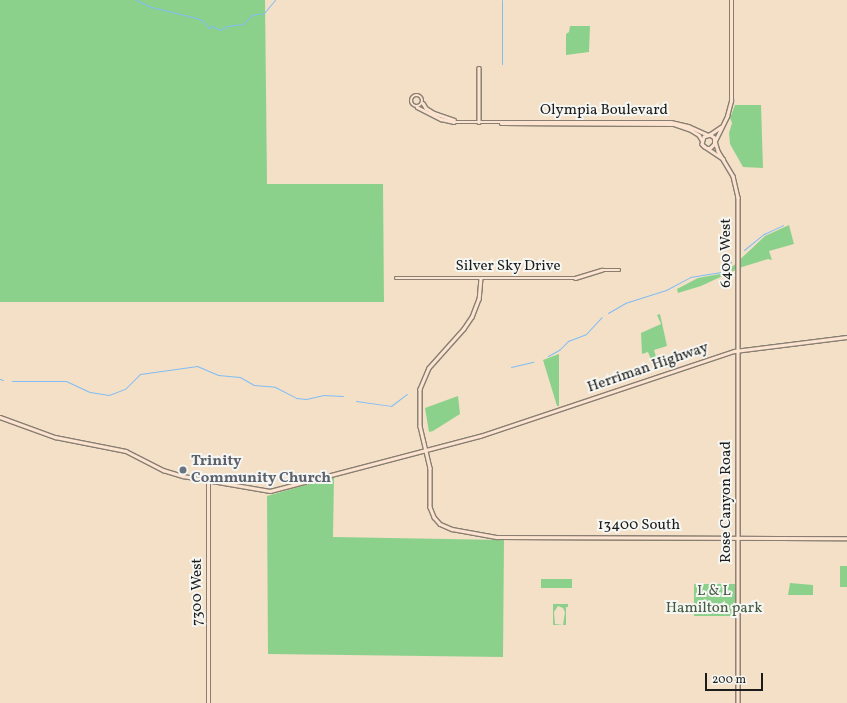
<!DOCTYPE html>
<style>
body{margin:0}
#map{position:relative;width:847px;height:703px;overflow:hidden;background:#f3e0c7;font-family:Vollkorn,serif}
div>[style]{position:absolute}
.green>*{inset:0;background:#8cd18b;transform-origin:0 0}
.stream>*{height:1px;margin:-0.5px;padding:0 0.5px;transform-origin:0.5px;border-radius:0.5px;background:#81bdf4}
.roads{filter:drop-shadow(1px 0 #887e72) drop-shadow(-1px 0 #887e72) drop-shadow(0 1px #887e72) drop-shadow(0 -1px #887e72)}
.secondary>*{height:2.5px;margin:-1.25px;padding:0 1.25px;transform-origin:1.25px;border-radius:1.25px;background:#fde4d0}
.secondary>.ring{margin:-1.25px;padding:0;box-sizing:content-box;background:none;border:2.5px solid #fde4d0;border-radius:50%}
.dots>*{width:11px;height:11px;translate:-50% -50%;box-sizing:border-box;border:2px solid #f6f6f2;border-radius:50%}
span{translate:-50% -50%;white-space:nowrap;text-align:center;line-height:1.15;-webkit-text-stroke:4px #f6f6f2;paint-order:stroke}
.street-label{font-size:15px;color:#1c1c1c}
.worship-label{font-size:15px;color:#5b616d;font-weight:700}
.left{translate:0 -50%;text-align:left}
.park-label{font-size:15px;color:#435b43}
.scale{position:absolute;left:705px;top:673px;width:58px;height:18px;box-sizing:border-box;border:2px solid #1c1c1c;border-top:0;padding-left:5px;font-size:12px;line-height:14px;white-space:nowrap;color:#1c1c1c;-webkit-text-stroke:3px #f6f6f2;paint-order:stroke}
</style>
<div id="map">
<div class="green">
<i style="clip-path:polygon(0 0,265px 0,267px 184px,383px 184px,384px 302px,0 302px)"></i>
<i style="clip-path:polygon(570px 26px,590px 26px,589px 52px,566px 55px,566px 34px,569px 32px)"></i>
<i style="clip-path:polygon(735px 105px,761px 105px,763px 168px,743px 167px,730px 144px,729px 133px,732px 123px,730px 118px)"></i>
<i style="clip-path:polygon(789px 225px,794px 244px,769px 251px,772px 260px,768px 259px,742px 267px,701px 286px,678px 293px,677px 289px,698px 278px,720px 274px,733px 266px,765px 236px)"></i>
<i style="clip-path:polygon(660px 314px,667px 346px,654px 350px,657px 360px,652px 362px,648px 352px,642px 354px,641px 333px,661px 324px,657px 315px)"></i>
<i style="clip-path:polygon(559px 354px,559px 406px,557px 406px,543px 360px)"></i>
<i style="clip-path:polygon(458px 396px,460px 414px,433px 431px,429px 432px,425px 408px)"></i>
<i style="clip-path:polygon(334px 477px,333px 537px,504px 540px,503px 657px,268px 654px,267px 496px)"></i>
<i style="left:840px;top:566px;width:7px;height:21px"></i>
<i style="left:541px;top:579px;width:31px;height:9px"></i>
<i style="clip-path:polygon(790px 583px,813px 585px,813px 595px,788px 595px)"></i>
<i style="left:694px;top:584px;width:41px;height:32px"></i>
<i style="clip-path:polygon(evenodd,553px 604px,568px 604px,568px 607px,566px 607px,566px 625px,553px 625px,553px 604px,558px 606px,563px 608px,565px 612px,563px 625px,555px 624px,554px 612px,558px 606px)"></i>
</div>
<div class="stream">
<i style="left:136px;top:0;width:17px;rotate:25deg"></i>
<i style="left:151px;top:7px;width:47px;rotate:13.4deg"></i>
<i style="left:197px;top:18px;width:7px;rotate:27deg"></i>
<i style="left:203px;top:21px;width:9px;rotate:49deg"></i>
<i style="left:209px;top:28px;width:4px;rotate:-34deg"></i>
<i style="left:212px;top:26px;width:9px;rotate:27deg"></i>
<i style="left:220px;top:30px;width:8px;rotate:-30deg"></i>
<i style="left:227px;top:26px;width:16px;rotate:-7deg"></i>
<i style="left:243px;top:24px;width:13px;rotate:-45deg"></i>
<i style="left:252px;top:15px;width:12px;rotate:-9deg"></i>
<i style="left:264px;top:13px;width:17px;rotate:-50deg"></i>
<i style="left:502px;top:64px;width:64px;rotate:-90deg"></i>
<i style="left:744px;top:250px;width:26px;rotate:-39deg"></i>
<i style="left:764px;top:234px;width:21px;rotate:-25deg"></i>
<i style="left:608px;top:313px;width:20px;rotate:-30deg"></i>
<i style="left:625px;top:303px;width:43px;rotate:-17.6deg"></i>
<i style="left:666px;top:290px;width:27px;rotate:-28deg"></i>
<i style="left:690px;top:277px;width:30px;rotate:-9deg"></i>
<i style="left:720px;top:272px;width:15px;rotate:-42deg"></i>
<i style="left:548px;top:356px;width:13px;rotate:-29deg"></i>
<i style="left:559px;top:350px;width:13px;rotate:-45deg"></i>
<i style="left:568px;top:341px;width:19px;rotate:-21deg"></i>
<i style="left:586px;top:334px;width:23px;rotate:-47deg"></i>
<i style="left:511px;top:367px;width:23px;rotate:-13deg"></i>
<i style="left:0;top:379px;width:3px;rotate:18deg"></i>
<i style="left:12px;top:381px;width:54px"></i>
<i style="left:66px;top:381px;width:26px;rotate:25deg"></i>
<i style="left:90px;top:392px;width:19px;rotate:9deg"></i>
<i style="left:109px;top:395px;width:17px;rotate:-21deg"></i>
<i style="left:125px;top:389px;width:21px;rotate:-45deg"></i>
<i style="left:140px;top:374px;width:58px;rotate:-8deg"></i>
<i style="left:197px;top:366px;width:23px;rotate:23deg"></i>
<i style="left:218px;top:375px;width:22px;rotate:5deg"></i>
<i style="left:240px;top:377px;width:16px;rotate:30deg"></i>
<i style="left:254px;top:385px;width:21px;rotate:5deg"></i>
<i style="left:275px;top:387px;width:25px;rotate:27deg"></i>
<i style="left:297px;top:398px;width:9px;rotate:6deg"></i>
<i style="left:306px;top:399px;width:17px;rotate:-13deg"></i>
<i style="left:323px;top:395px;width:20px;rotate:3deg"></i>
<i style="left:356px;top:401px;width:35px;rotate:8deg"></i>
<i style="left:391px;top:406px;width:20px;rotate:-37deg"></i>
</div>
<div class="roads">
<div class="secondary">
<i style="left:479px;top:68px;width:54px;rotate:90deg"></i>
<i class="ring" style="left:411px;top:95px;width:9.5px;height:9.5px"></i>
<i style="left:423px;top:103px;width:6px;rotate:59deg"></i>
<i style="left:426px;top:108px;width:9px;rotate:32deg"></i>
<i style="left:434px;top:113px;width:21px;rotate:19deg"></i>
<i style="left:417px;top:107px;width:27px;rotate:27deg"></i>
<i style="left:441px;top:119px;width:13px;rotate:13deg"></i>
<i style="left:454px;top:122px;width:217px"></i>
<i style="left:671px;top:122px;width:17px;rotate:13deg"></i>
<i style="left:688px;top:126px;width:22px;rotate:24deg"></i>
<i style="left:501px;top:123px;width:173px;rotate:0.3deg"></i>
<i style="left:674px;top:124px;width:18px;rotate:19deg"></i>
<i style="left:691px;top:130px;width:9px;rotate:32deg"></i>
<i style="left:699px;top:135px;width:6px;rotate:59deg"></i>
<i style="left:709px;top:135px;width:14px;rotate:-34deg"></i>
<i style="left:715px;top:141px;width:10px;rotate:73deg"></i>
<i style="left:718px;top:151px;width:29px;rotate:59deg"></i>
<i style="left:733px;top:176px;width:22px;rotate:77deg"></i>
<i style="left:738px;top:197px;width:506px;rotate:90deg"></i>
<i style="left:715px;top:141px;width:28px;rotate:-64deg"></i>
<i style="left:727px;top:116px;width:16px;rotate:-75deg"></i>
<i style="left:731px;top:101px;width:101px;rotate:-90deg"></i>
<i style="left:706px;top:148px;width:4px"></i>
<i style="left:710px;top:148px;width:6px;rotate:-45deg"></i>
<i style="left:714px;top:144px;width:6px;rotate:-90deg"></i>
<i style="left:714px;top:138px;width:5px;rotate:-143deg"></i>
<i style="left:710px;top:135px;width:6px;rotate:162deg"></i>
<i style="left:704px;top:137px;width:7px;rotate:106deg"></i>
<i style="left:702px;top:144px;width:3px;rotate:45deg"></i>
<i style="left:704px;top:146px;width:23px;rotate:34deg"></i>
<i style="left:396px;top:278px;width:179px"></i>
<i style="left:575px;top:278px;width:28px;rotate:-17deg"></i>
<i style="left:602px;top:270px;width:17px"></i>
<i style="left:481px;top:278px;width:21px;rotate:95deg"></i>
<i style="left:479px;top:299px;width:19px;rotate:111deg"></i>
<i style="left:472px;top:317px;width:14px;rotate:124deg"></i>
<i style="left:464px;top:329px;width:52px;rotate:131.9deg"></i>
<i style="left:429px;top:368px;width:23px;rotate:113deg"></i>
<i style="left:420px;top:389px;width:37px;rotate:90deg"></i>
<i style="left:420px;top:426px;width:43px;rotate:76.6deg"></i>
<i style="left:430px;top:468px;width:39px;rotate:90deg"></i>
<i style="left:430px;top:507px;width:11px;rotate:68deg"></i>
<i style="left:434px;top:517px;width:9px;rotate:49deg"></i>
<i style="left:440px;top:524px;width:13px;rotate:23deg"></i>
<i style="left:452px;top:529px;width:46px;rotate:10.1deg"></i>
<i style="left:497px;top:537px;width:350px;rotate:0.2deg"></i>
<i style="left:0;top:417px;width:59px;rotate:20deg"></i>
<i style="left:55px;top:437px;width:72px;rotate:11.2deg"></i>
<i style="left:126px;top:451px;width:42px;rotate:27.2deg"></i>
<i style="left:163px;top:470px;width:21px;rotate:17deg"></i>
<i style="left:183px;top:476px;width:88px;rotate:9.8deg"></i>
<i style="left:270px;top:491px;width:217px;rotate:-14.7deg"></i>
<i style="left:480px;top:436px;width:268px;rotate:-18.5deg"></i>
<i style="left:734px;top:351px;width:114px;rotate:-7.1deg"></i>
<i style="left:208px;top:481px;width:222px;rotate:90deg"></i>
</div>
</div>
<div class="dots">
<i style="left:183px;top:470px;background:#6b7280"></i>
</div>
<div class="street-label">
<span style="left:604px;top:111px">Olympia Boulevard</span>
<span style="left:727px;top:253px;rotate:-90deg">6400 West</span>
<span style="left:508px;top:267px">Silver Sky Drive</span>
<span style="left:648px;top:368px;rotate:-19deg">Herriman Highway</span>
<span style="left:727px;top:502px;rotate:-90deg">Rose Canyon Road</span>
<span style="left:639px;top:526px">13400 South</span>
<span style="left:198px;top:592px;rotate:-90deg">7300 West</span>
</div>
<div class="worship-label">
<span class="left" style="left:191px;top:470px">Trinity<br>Community Church</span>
</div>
<div class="park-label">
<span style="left:714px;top:600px">L &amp; L<br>Hamilton park</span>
</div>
<div class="scale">200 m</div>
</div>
